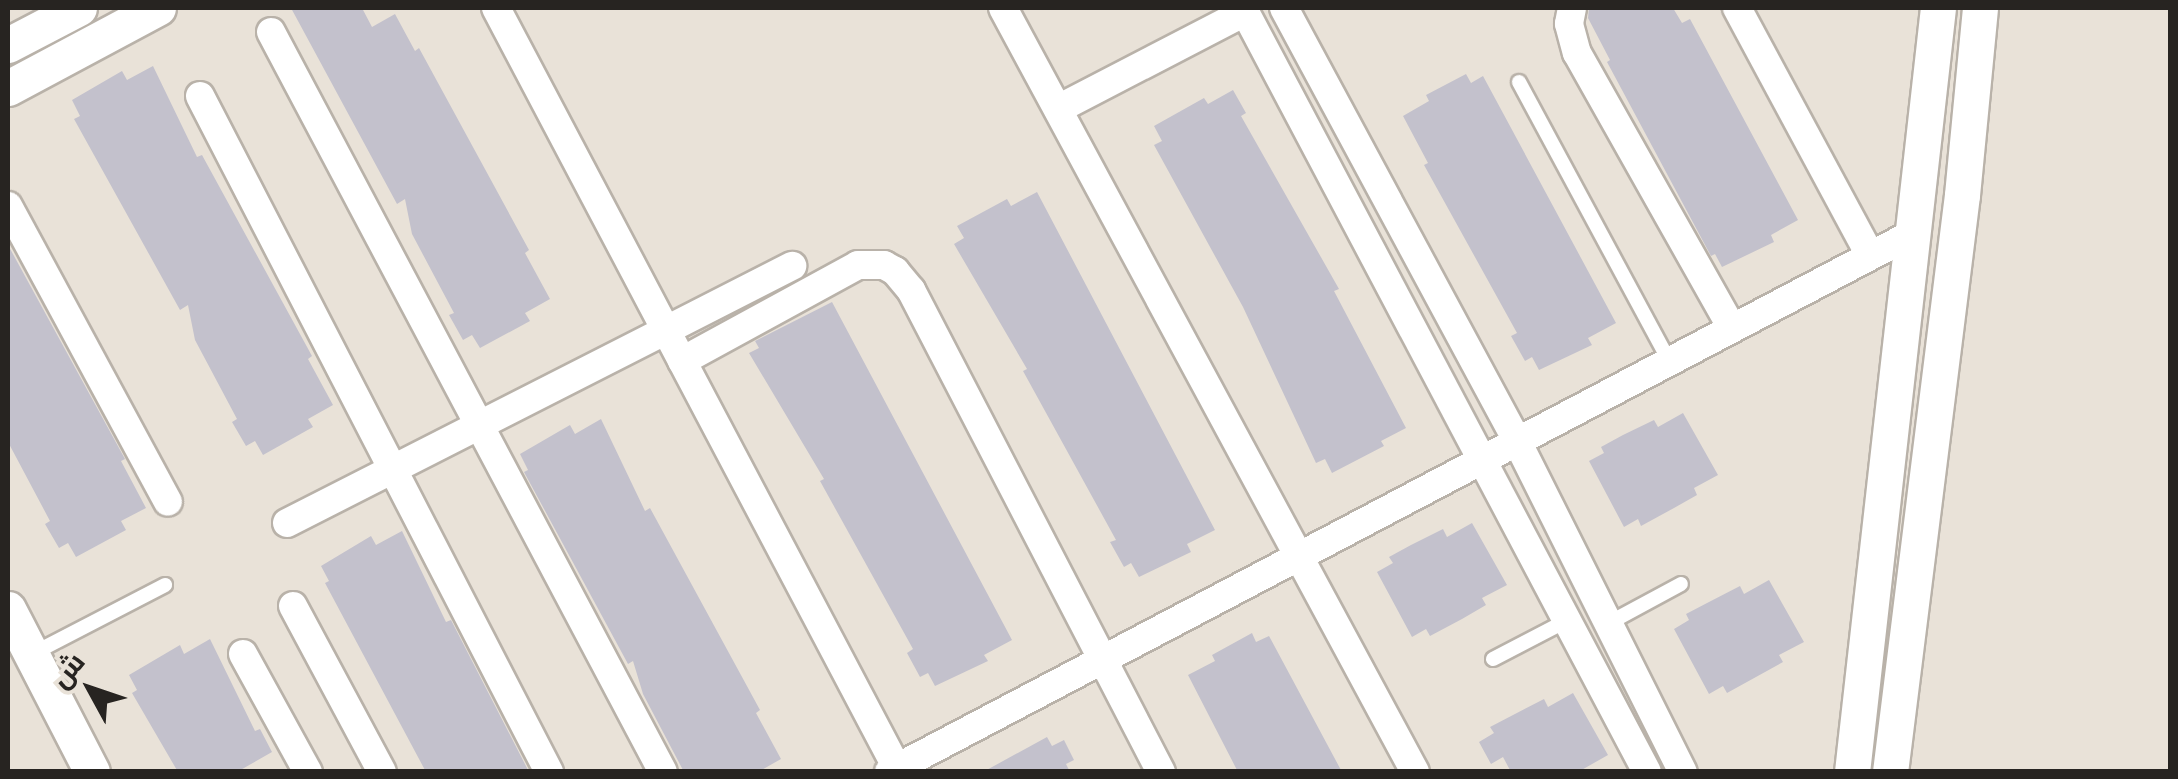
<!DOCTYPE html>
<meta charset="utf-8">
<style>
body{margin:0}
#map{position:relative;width:2178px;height:779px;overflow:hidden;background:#e9e2d8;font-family:"Space Grotesk",Cairo,sans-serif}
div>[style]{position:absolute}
.building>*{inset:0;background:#c3c1cc}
.roads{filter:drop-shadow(2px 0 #b9b2a9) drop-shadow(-2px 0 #b9b2a9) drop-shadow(0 2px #b9b2a9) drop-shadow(0 -2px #b9b2a9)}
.service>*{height:14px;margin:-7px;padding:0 7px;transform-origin:7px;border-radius:7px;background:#fff}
.minor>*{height:28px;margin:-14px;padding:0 14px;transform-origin:14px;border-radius:14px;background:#fff}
.tertiary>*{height:35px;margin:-17.5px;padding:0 17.5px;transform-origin:17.5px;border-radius:17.5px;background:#fff}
span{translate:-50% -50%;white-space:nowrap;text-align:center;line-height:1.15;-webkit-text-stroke:9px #e9e2d8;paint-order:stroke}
.frame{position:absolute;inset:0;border:10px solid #272421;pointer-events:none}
.north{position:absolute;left:40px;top:639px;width:100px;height:100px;-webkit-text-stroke:8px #e9e2d8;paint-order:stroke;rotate:310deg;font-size:28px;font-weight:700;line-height:40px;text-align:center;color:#272421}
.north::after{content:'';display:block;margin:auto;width:35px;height:45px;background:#272421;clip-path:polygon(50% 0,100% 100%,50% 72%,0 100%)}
</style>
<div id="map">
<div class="building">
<i style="clip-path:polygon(291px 8px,362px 8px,372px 27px,395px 14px,415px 51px,419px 48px,529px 250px,525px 253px,550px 299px,525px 313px,530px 321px,480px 348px,472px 335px,463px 340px,449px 315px,454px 313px,412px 234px,405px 199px,397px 204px)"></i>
<i style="clip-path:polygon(1589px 8px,1673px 8px,1682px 23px,1690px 19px,1798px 220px,1771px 235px,1774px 242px,1722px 267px,1715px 254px,1711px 256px,1607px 62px,1610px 60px,1588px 18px)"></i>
<i style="clip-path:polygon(153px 66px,197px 157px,202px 155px,312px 356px,308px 359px,333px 405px,308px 419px,313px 427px,263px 455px,255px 441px,246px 446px,232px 422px,237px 419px,195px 340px,188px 305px,180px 310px,74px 119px,80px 116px,72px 100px,122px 71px,127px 80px)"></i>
<i style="clip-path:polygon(1466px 74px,1471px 83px,1483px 76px,1616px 323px,1588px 338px,1592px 345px,1539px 370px,1532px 357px,1525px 361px,1511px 336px,1517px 333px,1424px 165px,1428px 163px,1403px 116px,1429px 101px,1426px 95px)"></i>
<i style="clip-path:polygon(1233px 90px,1246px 113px,1241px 116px,1339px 289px,1334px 291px,1406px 428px,1381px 441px,1384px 446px,1332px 473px,1325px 459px,1316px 463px,1243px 307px,1154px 145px,1162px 141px,1154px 126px,1204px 98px,1208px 104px)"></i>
<i style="clip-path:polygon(1037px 192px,1215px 530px,1187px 544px,1191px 552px,1139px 577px,1131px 563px,1124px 567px,1110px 542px,1116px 540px,1023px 371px,1027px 369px,954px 244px,964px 238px,957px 226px,1007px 199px,1011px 206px)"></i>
<i style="clip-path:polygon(8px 245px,125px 459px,121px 461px,146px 508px,121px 521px,126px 530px,76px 557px,68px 543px,59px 548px,45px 524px,50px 521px,8px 442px)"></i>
<i style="clip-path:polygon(832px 302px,1012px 640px,984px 655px,988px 661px,935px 686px,928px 673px,920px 677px,907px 653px,913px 649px,820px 481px,824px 479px,749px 353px,759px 348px,755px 341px)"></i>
<i style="clip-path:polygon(1683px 413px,1718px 475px,1694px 488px,1697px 495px,1674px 508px,1641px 526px,1638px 519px,1624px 527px,1589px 461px,1604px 453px,1601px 447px,1623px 435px,1654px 420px,1658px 427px)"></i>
<i style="clip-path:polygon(601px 419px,645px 511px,650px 508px,760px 710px,756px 713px,781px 759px,758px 772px,684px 772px,643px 694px,633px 661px,628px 664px,524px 472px,528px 470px,520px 454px,570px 425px,575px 434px)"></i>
<i style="clip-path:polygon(1472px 523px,1507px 585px,1482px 598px,1486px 605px,1462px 619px,1430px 636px,1426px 629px,1412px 637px,1377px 572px,1393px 563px,1389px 557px,1411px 545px,1443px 529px,1447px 537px)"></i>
<i style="clip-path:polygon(402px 531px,446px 622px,451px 620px,529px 772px,426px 772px,325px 583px,329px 581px,321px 566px,371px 536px,376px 545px)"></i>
<i style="clip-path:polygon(1769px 580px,1804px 642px,1779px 655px,1783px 662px,1727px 693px,1723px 686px,1709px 694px,1674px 629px,1689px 620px,1686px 614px,1709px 602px,1740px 586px,1744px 594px)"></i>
<i style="clip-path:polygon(1252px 633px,1256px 642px,1269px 636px,1342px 772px,1238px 772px,1188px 675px,1215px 661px,1212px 655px)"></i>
<i style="clip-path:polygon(210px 639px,255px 731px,260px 729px,272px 752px,237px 772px,178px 772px,132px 693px,137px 690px,129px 675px,180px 645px,184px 654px)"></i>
<i style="clip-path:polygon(1573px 693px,1608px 755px,1578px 772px,1511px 772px,1503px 757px,1491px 764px,1479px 742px,1494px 733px,1490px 727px,1544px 699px,1548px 707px)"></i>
<i style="clip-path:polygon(1047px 737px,1052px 746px,1064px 740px,1074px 760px,1066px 764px,1070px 772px,983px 772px)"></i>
</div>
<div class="roads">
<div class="service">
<i style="left:1519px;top:82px;width:317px;rotate:61.7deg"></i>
<i style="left:1607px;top:624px;width:84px;rotate:-28.4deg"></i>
<i style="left:32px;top:654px;width:150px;rotate:-27.4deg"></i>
<i style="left:1493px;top:659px;width:85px;rotate:-27.5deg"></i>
</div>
<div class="minor">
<i style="left:496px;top:8px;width:864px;rotate:62.19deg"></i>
<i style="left:1003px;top:8px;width:868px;rotate:61.66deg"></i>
<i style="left:1243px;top:8px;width:864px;rotate:62.13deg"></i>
<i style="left:1284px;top:8px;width:492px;rotate:61.7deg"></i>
<i style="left:1517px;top:441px;width:370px;rotate:63.4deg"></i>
<i style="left:1572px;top:8px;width:16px;rotate:101deg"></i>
<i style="left:1569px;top:24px;width:30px;rotate:75deg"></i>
<i style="left:1577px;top:53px;width:316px;rotate:60.6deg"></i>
<i style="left:1737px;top:8px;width:281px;rotate:61.7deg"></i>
<i style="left:271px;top:32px;width:837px;rotate:62.09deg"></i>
<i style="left:200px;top:96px;width:761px;rotate:62.69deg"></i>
<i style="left:1058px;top:109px;width:211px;rotate:-27.4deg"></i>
<i style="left:8px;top:206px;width:336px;rotate:61.6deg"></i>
<i style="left:682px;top:361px;width:200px;rotate:-28.6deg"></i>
<i style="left:858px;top:265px;width:26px"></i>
<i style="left:884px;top:265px;width:13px;rotate:29deg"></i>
<i style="left:895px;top:271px;width:25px;rotate:50deg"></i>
<i style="left:911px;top:290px;width:543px;rotate:62.59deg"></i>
<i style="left:287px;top:523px;width:567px;rotate:-26.97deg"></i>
<i style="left:293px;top:606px;width:188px;rotate:61.8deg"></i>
<i style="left:243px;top:654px;width:135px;rotate:61.2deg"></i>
<i style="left:889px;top:772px;width:1156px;rotate:-27.74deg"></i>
</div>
<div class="tertiary">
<i style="left:8px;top:45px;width:80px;rotate:-27.5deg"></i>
<i style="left:8px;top:88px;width:170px;rotate:-28.1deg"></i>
<i style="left:8px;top:609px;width:183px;rotate:62.7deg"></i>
<i style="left:1852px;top:772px;width:769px;rotate:-83.58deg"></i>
<i style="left:1890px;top:772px;width:581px;rotate:-82.89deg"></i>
<i style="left:1962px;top:195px;width:188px;rotate:-84.5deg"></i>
</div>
</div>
<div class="frame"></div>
<div class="north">ش</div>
</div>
